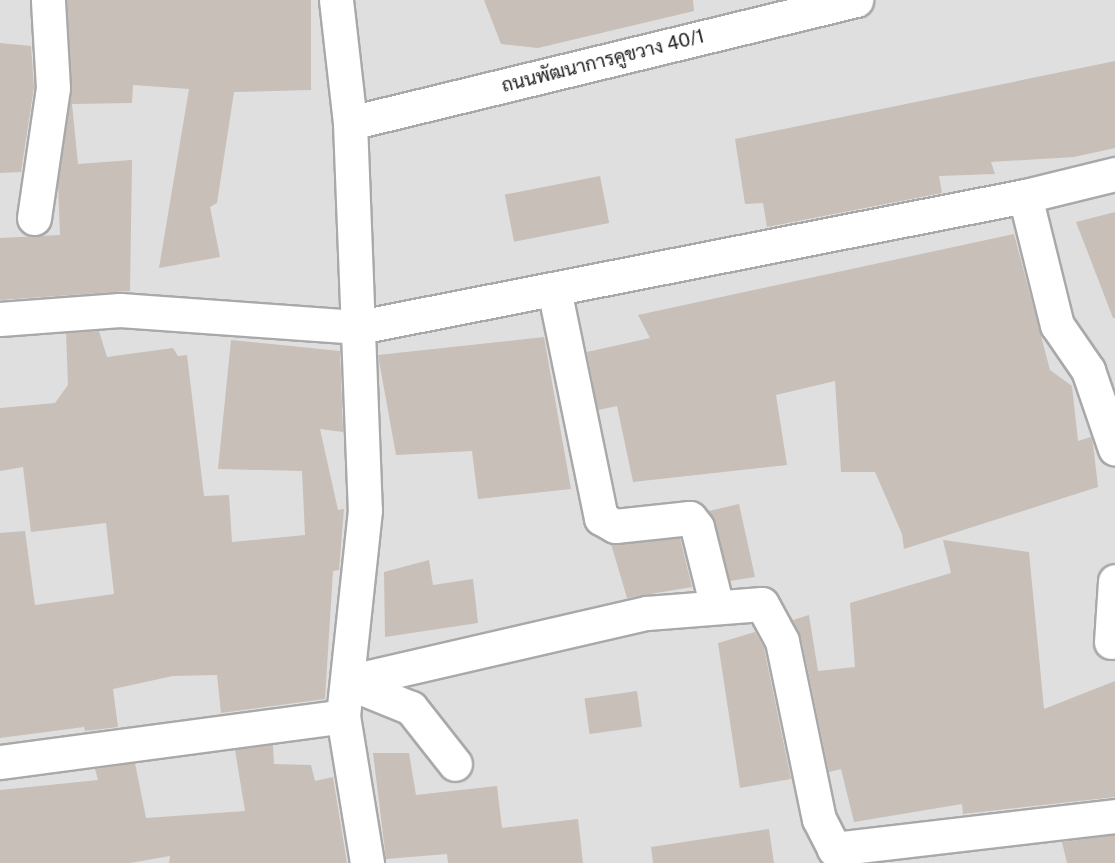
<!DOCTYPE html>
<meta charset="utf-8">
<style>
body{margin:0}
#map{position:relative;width:1115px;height:863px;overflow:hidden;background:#f2efe9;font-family:"Public Sans",Sarabun,sans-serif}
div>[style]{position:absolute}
.residential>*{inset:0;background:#e0dfdf;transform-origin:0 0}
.building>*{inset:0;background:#c7bfb8;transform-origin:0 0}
.roads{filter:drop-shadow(2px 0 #a9a9a9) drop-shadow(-2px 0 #a9a9a9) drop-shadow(0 2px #a9a9a9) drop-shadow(0 -2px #a9a9a9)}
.minor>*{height:33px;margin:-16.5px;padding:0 16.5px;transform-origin:16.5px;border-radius:16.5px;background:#fff}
span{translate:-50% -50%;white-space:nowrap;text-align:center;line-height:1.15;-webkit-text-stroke:5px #fff;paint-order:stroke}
.street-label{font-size:19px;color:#222}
</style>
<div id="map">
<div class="residential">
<i style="left:0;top:0;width:1115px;height:863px"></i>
</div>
<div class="building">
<i style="clip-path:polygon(67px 0,311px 0,311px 90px,234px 92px,217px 203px,210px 207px,220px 257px,159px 268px,189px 89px,133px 85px,132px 103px,72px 104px,78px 164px,132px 160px,130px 291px,0 300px,0 238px,60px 235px,58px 184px,72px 87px)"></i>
<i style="clip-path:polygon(484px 0,693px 0,694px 11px,538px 48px,501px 44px)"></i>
<i style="clip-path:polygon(0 43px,31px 46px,34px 87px,21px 172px,0 173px)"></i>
<i style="clip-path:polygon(1115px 61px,1115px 148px,1074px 157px,991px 162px,995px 174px,939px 176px,942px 193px,767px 227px,763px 203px,745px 204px,735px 139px)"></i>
<i style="left:600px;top:176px;width:48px;height:97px;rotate:79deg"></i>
<i style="clip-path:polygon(1115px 212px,1115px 318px,1113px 318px,1076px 222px)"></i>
<i style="clip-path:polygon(1014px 234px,1050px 370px,1072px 386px,1078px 441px,1091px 437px,1093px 444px,1098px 487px,904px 549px,902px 534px,875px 472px,841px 472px,835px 381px,776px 395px,787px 465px,633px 482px,617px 406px,598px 410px,587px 352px,650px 338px,638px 315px)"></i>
<i style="clip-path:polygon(99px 331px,107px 357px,173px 348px,178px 356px,187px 355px,204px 496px,229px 495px,232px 542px,305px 535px,302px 471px,218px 469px,231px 340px,340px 351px,343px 432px,320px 429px,338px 510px,344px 509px,339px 570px,333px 571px,325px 699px,221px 713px,217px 675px,173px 676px,113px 689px,118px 727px,85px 731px,84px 727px,0 738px,0 533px,25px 531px,35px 605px,114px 594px,106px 523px,31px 532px,23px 467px,0 471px,0 408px,55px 403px,68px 385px,66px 333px)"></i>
<i style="clip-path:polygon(544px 337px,571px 489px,478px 499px,472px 451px,396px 455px,378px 355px)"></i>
<i style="clip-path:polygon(739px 504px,755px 577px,730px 581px,709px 511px)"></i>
<i style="clip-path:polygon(680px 538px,692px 587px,627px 598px,611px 544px)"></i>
<i style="clip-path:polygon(943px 540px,1029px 552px,1044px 709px,1115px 681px,1115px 797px,963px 814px,962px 804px,854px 822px,841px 769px,829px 772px,801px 637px,793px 620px,809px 615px,818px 671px,855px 667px,850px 603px,951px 573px)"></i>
<i style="clip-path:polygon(429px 560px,433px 585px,473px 579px,478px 623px,385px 637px,384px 572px)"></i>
<i style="clip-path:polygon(755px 632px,764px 648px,791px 779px,740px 788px,718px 643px)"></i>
<i style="left:637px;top:691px;width:36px;height:53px;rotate:82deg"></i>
<i style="clip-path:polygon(273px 745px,274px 764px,311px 765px,315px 781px,333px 777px,347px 863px,169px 863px,170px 856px,130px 863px,0 863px,0 790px,98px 780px,95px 769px,135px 763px,146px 818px,245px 811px,235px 750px)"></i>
<i style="clip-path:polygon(373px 753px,409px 753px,416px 795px,497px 786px,502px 828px,578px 819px,583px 863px,448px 863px,447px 854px,386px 859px)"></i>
<i style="clip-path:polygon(769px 829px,774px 863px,653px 863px,651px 847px)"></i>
<i style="clip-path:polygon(1115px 835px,1115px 863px,1067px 863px,1062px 842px)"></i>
</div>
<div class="roads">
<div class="minor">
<i style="left:336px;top:0;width:124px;rotate:83.5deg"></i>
<i style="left:350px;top:123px;width:387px;rotate:87.8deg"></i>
<i style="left:365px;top:510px;width:207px;rotate:96.1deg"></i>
<i style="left:343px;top:716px;width:149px;rotate:80.7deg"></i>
<i style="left:350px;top:123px;width:521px;rotate:-13.66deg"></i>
<i style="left:1025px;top:196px;width:133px;rotate:76.1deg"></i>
<i style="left:1057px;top:325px;width:55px;rotate:55.4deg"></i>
<i style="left:1088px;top:370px;width:83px;rotate:71.1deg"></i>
<i style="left:34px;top:218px;width:131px;rotate:-81.7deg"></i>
<i style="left:53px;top:88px;width:88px;rotate:-93.3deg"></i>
<i style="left:554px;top:289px;width:234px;rotate:78.4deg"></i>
<i style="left:601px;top:518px;width:16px;rotate:30deg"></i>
<i style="left:615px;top:526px;width:75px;rotate:-6.1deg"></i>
<i style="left:690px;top:518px;width:11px;rotate:52deg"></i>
<i style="left:697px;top:527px;width:82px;rotate:76deg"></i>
<i style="left:0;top:319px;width:120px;rotate:-4.3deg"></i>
<i style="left:120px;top:310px;width:240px;rotate:4.1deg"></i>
<i style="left:359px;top:327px;width:679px;rotate:-11.13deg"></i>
<i style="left:1025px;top:196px;width:93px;rotate:-13.7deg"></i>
<i style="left:1111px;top:642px;width:61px;rotate:-86.2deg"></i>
<i style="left:347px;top:682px;width:308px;rotate:-13deg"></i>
<i style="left:647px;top:613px;width:115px;rotate:-4.5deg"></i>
<i style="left:762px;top:604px;width:42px;rotate:61.6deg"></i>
<i style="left:782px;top:641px;width:182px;rotate:78.3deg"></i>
<i style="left:819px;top:819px;width:34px;rotate:63deg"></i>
<i style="left:834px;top:849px;width:283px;rotate:-6.7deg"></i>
<i style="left:347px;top:682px;width:69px;rotate:22.1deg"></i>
<i style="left:411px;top:708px;width:71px;rotate:51.8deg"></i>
<i style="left:0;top:762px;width:346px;rotate:-7.6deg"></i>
</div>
</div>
<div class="street-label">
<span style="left:603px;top:61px;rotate:-14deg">ถนนพัฒนาการคูขวาง 40/1</span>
</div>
</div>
